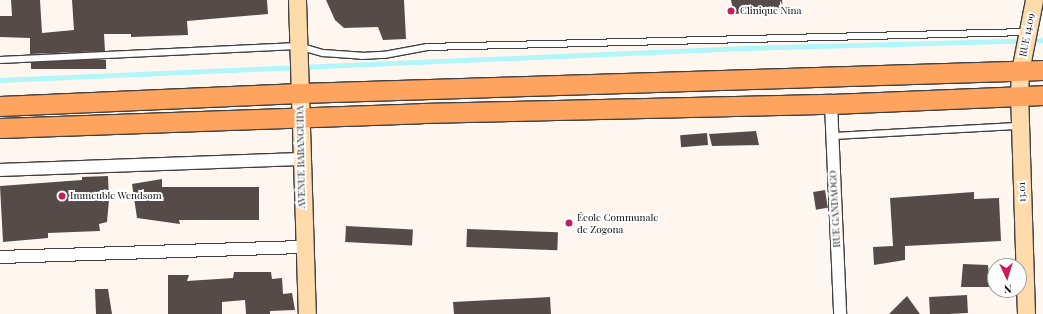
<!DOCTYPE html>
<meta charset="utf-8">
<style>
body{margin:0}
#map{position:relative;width:1043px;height:314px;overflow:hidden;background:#fff7ef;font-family:"Playfair Display",serif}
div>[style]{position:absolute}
.stream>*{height:4.5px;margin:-2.25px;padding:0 2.25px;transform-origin:2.25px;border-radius:2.25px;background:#b1f6fa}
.building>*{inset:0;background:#574b4a;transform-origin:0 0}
.roads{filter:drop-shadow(1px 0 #414141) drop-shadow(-1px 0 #414141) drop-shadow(0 1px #414141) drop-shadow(0 -1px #414141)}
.lane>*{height:6px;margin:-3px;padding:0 3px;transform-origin:3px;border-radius:3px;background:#fff}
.street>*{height:12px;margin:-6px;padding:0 6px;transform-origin:6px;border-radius:6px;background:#fff}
.secondary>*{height:17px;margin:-8.5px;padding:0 8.5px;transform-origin:8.5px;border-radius:8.5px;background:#ffdaaa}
.primary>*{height:19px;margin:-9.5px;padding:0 9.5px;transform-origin:9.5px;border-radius:9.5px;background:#ffa45f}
.dots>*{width:11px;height:11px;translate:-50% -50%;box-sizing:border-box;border:2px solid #fff;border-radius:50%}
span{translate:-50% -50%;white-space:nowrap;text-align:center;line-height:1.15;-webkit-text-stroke:4px #fff;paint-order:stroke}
.poi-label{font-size:10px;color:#0e0e0e}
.left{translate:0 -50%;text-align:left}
.street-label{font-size:10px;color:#0e0e0e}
.north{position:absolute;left:987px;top:258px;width:40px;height:40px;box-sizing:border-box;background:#fff;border:1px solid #9f9f9f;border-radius:50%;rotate:176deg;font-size:11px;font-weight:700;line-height:16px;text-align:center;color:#0e0e0e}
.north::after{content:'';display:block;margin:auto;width:14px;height:18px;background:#c61e5d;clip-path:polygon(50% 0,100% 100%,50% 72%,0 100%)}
</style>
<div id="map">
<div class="stream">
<i style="left:0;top:80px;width:746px;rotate:-2.46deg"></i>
<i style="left:745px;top:48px;width:298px;rotate:-1.5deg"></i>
</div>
<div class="building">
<i style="clip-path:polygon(11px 0,40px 0,42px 33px,74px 30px,72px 0,267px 0,268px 14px,187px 21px,188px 35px,131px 37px,131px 34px,104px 34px,105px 51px,30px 54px,30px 38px,0 37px,0 16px,12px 16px)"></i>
<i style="clip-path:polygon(326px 0,404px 0,406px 39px,383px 40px,378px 27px,344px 28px,335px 20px)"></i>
<i style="clip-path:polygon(731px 0,782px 0,783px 10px,734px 14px)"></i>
<i style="left:106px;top:60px;width:9px;height:75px;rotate:90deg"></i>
<i style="clip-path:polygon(756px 131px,759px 145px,712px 146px,709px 134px)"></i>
<i style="left:707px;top:133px;width:12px;height:27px;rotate:85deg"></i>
<i style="clip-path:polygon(108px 176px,109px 200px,107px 222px,99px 224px,100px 231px,48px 233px,48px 238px,3px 242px,0 186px,82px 180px,82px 177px)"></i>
<i style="clip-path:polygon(162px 179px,162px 187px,259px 187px,259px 220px,179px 220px,180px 224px,137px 218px,132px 184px)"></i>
<i style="left:825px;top:190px;width:18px;height:12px;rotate:81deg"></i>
<i style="clip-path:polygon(974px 192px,974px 199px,999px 198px,1001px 241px,905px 246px,905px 260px,874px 265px,873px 247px,893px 246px,890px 198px)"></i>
<i style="left:346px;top:226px;width:67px;height:16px;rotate:3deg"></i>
<i style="left:467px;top:229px;width:91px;height:18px;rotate:2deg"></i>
<i style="clip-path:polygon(963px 264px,988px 265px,990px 287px,961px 287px)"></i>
<i style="clip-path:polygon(234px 272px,271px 272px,272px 279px,282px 278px,283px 294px,292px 293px,295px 310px,270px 311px,270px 314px,246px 314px,245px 300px,222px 302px,222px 314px,168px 314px,168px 275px,189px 275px,187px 281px,233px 278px)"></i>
<i style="clip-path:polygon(95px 289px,108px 289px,112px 314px,96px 314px)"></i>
<i style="left:967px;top:295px;width:18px;height:38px;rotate:87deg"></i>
<i style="clip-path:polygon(907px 296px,920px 314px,889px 314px)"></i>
<i style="clip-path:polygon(550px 297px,551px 314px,454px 314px,453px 302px)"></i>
</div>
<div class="roads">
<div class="lane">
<i style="left:0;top:60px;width:298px;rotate:-2.7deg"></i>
<i style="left:298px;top:46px;width:26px;rotate:16deg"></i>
<i style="left:323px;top:53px;width:39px;rotate:4deg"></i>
<i style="left:362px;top:56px;width:22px;rotate:-3deg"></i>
<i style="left:384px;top:55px;width:44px;rotate:-10.5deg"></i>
<i style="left:427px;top:47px;width:600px;rotate:-1.43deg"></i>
<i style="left:832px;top:136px;width:186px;rotate:-3.1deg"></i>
</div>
<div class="street">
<i style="left:831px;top:104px;width:210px;rotate:87.5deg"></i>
<i style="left:0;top:170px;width:301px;rotate:-2.1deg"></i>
<i style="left:0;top:257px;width:303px;rotate:-1.9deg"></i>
</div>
<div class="secondary">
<i style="left:297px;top:0;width:314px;rotate:88.2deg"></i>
<i style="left:1026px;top:314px;width:217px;rotate:-91.8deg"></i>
<i style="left:1019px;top:97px;width:26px;rotate:-88deg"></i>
<i style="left:1020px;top:71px;width:72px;rotate:-78.8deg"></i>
</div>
<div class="primary">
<i style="left:0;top:106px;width:300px;rotate:-2.5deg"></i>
<i style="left:300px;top:93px;width:743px;rotate:-1.77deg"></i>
<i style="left:0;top:128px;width:422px;rotate:-2deg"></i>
<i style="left:422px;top:113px;width:409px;rotate:-1.3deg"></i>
<i style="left:831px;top:104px;width:212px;rotate:-2.4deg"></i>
</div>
</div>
<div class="dots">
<i style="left:731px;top:11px;background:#c61e5d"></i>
<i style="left:62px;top:196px;background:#c61e5d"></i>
<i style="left:569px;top:223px;background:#c61e5d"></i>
</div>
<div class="poi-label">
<span class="left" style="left:740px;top:11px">Clinique Nina</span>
<span class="left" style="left:70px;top:196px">Immeuble Wendsom</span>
<span class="left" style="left:577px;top:223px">École Communale<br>de Zogona</span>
</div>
<div class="street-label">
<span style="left:1027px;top:35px;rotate:-79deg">RUE 14.09</span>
<span style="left:301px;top:157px;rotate:-91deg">AVENUE BABANGUIDA</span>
<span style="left:1022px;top:192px;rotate:-92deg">13.01</span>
<span style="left:835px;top:209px;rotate:-93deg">RUE GANDAOGO</span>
</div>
<div class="north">N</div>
</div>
